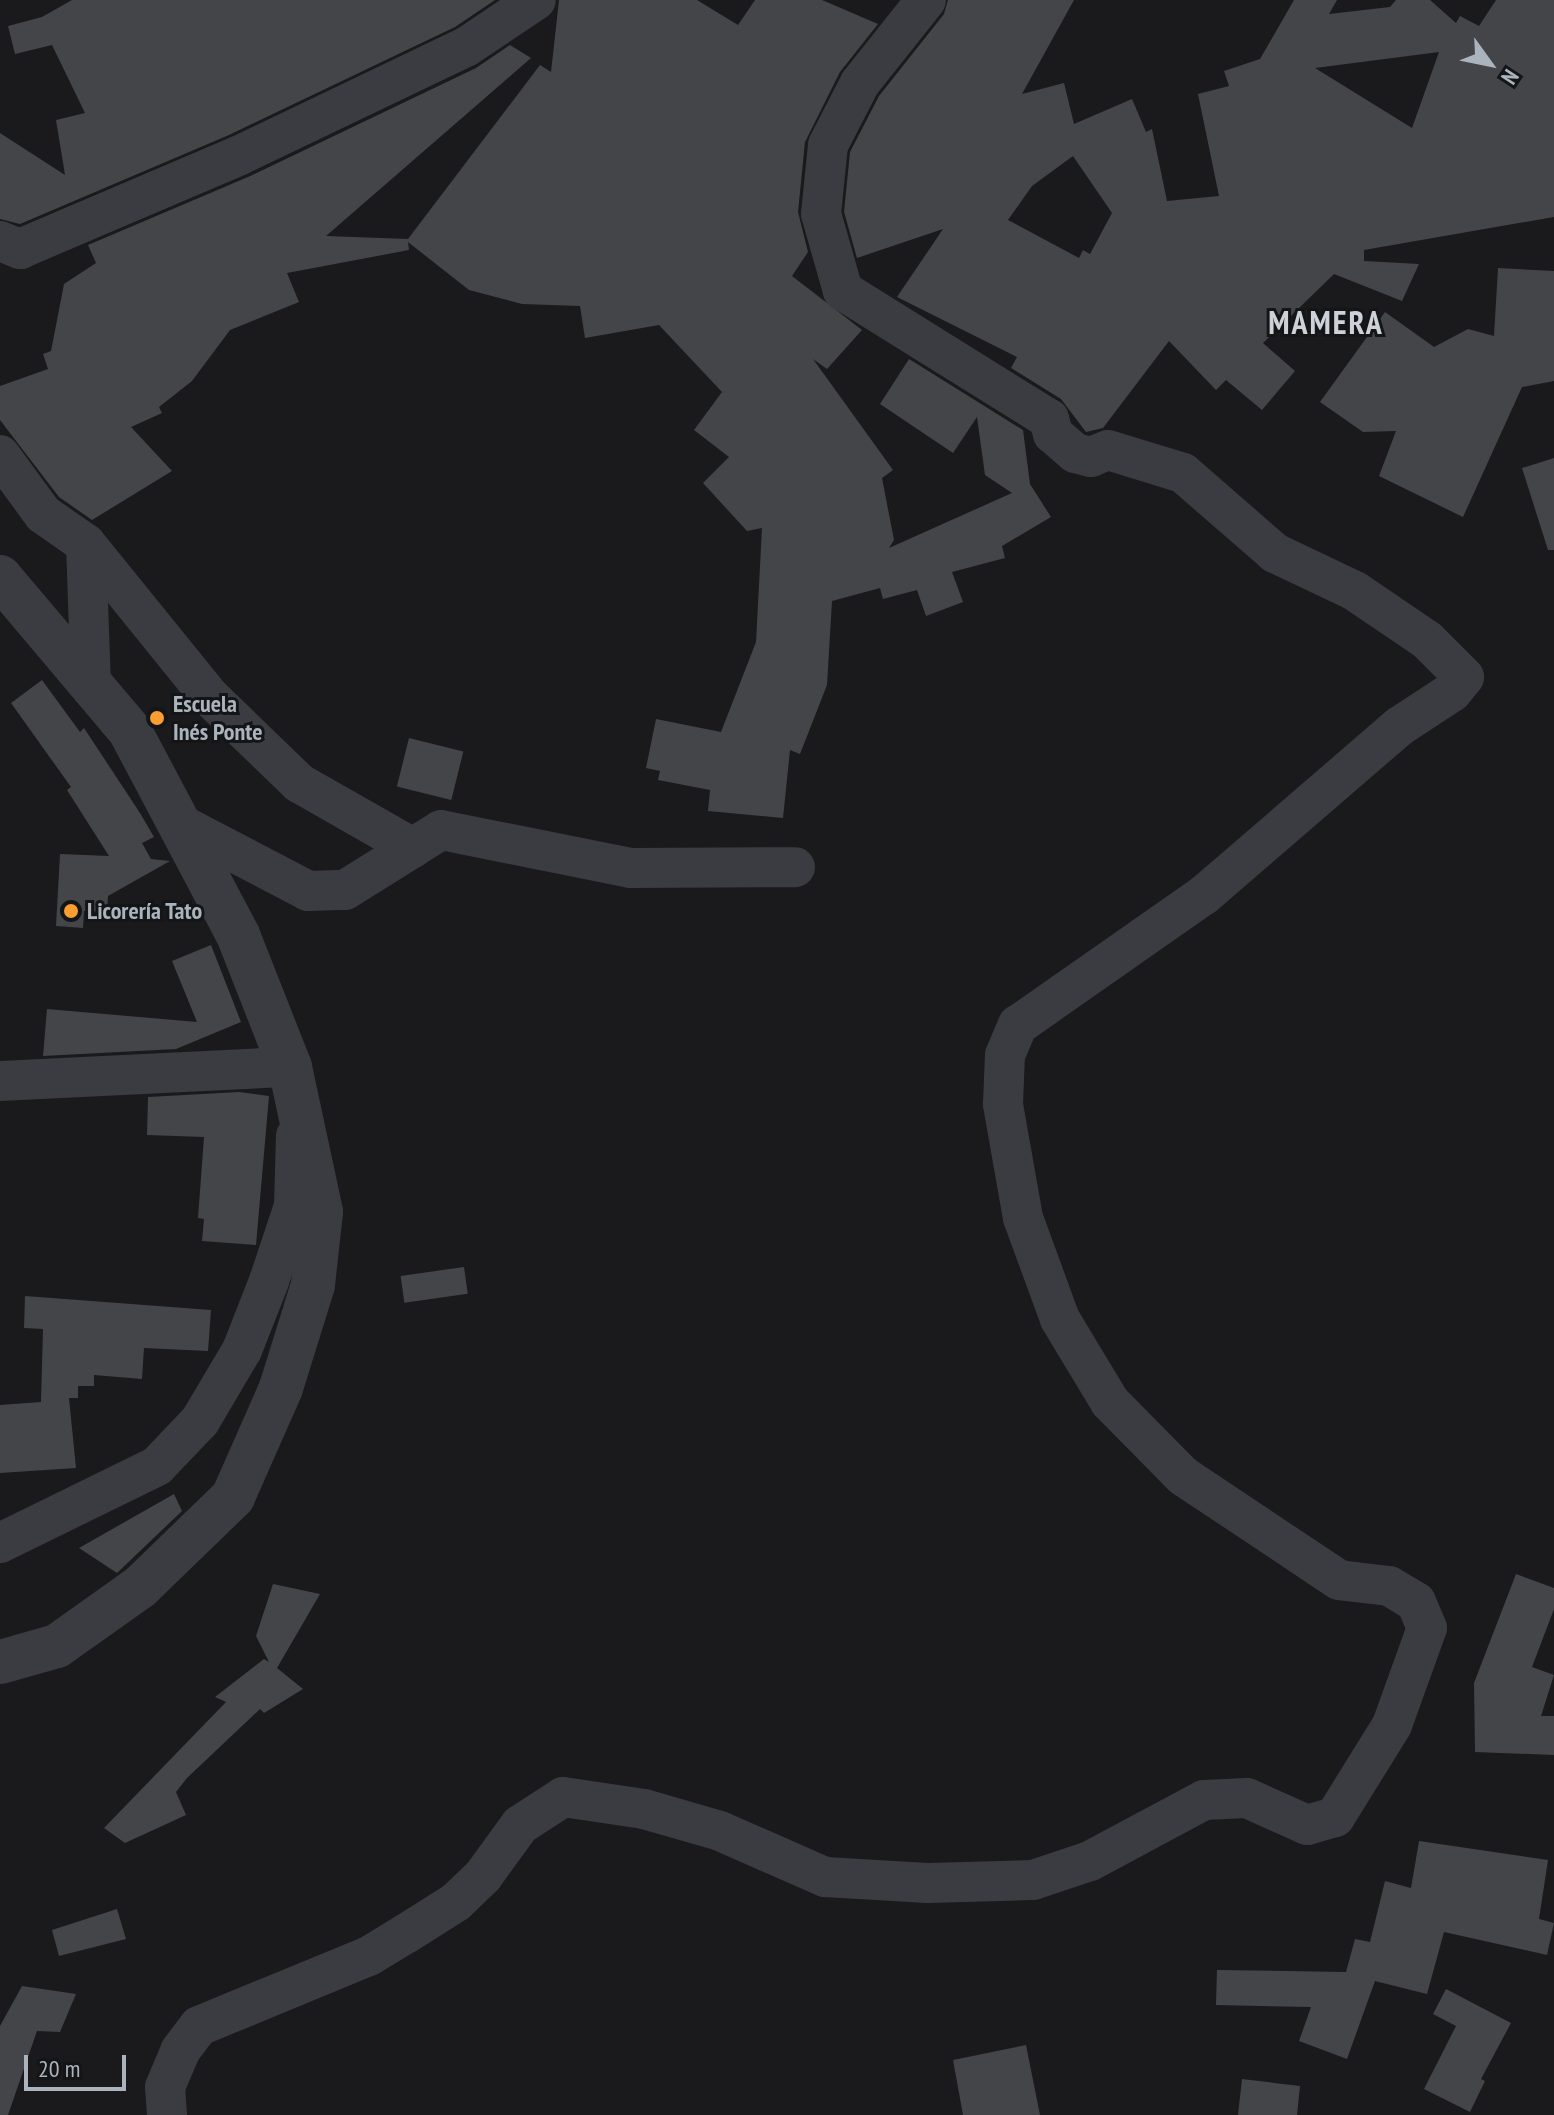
<!DOCTYPE html>
<meta charset="utf-8">
<style>
body{margin:0}
#map{position:relative;width:1554px;height:2115px;overflow:hidden;background:#1a1a1c;font-family:"PT Sans Narrow",sans-serif}
div>[style]{position:absolute}
.building>*{inset:0;background:#434549;transform-origin:0 0}
.minor>*{height:40px;margin:-20px;padding:0 20px;transform-origin:20px;border-radius:20px;background:#3a3c41}
.tertiary>*{height:44px;margin:-22px;padding:0 22px;transform-origin:22px;border-radius:22px;background:#3a3c41}
.dots>*{width:22px;height:22px;translate:-50% -50%;box-sizing:border-box;border:4px solid #141517;border-radius:50%}
span{translate:-50% -50%;white-space:nowrap;text-align:center;line-height:1.15;-webkit-text-stroke:6px #141517;paint-order:stroke}
.poi-label{font-size:24px;color:#abb3bc;font-weight:700}
.left{translate:0 -50%;text-align:left}
.district-label{font-size:32px;color:#cdd1d8;font-weight:700;letter-spacing:2px}
.north{position:absolute;left:1450px;top:24px;width:80px;height:80px;-webkit-text-stroke:6px #141517;paint-order:stroke;rotate:123deg;font-size:22px;font-weight:700;line-height:32px;text-align:center;color:#abb3bc}
.north::after{content:'';display:block;margin:auto;width:28px;height:36px;background:#abb3bc;clip-path:polygon(50% 0,100% 100%,50% 72%,0 100%)}
.scale{position:absolute;left:24px;top:2055px;width:102px;height:36px;box-sizing:border-box;border:4px solid #abb3bc;border-top:0;padding-left:10px;font-size:24px;line-height:28px;white-space:nowrap;color:#abb3bc;-webkit-text-stroke:6px #141517;paint-order:stroke}
</style>
<div id="map">
<div class="building">
<i style="clip-path:polygon(72px 0,495px 0,455px 27px,229px 135px,20px 224px,0 219px,0 133px,65px 175px,56px 120px,85px 113px,52px 45px,15px 54px,8px 26px,42px 17px)"></i>
<i style="clip-path:polygon(559px 0,697px 0,738px 25px,755px 0,822px 0,878px 24px,840px 72px,805px 142px,798px 212px,808px 252px,792px 276px,862px 330px,827px 369px,813px 359px,893px 470px,882px 478px,894px 540px,889px 548px,1012px 493px,985px 475px,977px 417px,953px 453px,880px 404px,909px 359px,1023px 430px,1030px 484px,1051px 517px,1002px 546px,1005px 558px,952px 572px,963px 602px,926px 616px,917px 590px,883px 599px,880px 588px,832px 601px,827px 685px,800px 754px,790px 750px,783px 818px,708px 811px,710px 790px,658px 780px,660px 771px,646px 768px,656px 719px,721px 732px,756px 642px,762px 528px,747px 531px,703px 483px,729px 457px,694px 430px,722px 392px,659px 325px,585px 338px,580px 306px,522px 304px,469px 290px,408px 242px,409px 250px,287px 273px,299px 302px,230px 330px,192px 381px,159px 407px,162px 413px,131px 427px,172px 471px,92px 520px,59px 497px,0 420px,0 386px,48px 369px,43px 354px,51px 351px,64px 284px,96px 263px,88px 245px,248px 177px,476px 68px,510px 45px,531px 58px,326px 236px,408px 239px,540px 65px,551px 72px)"></i>
<i style="clip-path:polygon(evenodd,948px 0,1074px 0,1022px 94px,1064px 83px,1074px 124px,1132px 99px,1146px 132px,1152px 129px,1167px 201px,1219px 196px,1198px 94px,1229px 86px,1224px 71px,1260px 59px,1294px 0,1337px 0,1329px 14px,1390px 7px,1396px 0,1430px 0,1456px 23px,1460px 16px,1479px 26px,1496px 0,1554px 0,1554px 217px,1364px 250px,1364px 261px,1419px 264px,1402px 301px,1334px 274px,1263px 343px,1295px 371px,1262px 410px,1226px 380px,1216px 390px,1169px 341px,1103px 428px,1086px 432px,1061px 399px,1011px 368px,1017px 357px,897px 297px,943px 229px,857px 258px,844px 212px,850px 152px,879px 96px,944px 14px,948px 0,1439px 52px,1412px 128px,1315px 68px,1439px 52px,948px 0,1073px 156px,1112px 213px,1090px 254px,1083px 250px,1079px 258px,1008px 220px,1032px 186px,1073px 156px)"></i>
<i style="clip-path:polygon(1498px 268px,1554px 271px,1554px 381px,1522px 387px,1463px 517px,1379px 476px,1396px 431px,1363px 432px,1320px 402px,1385px 312px,1434px 347px,1468px 329px,1494px 336px)"></i>
<i style="clip-path:polygon(1554px 458px,1554px 550px,1548px 550px,1522px 468px)"></i>
<i style="clip-path:polygon(42px 680px,80px 732px,84px 728px,140px 813px,154px 837px,142px 843px,151px 859px,170px 861px,108px 896px,107px 912px,84px 911px,83px 928px,56px 926px,60px 854px,109px 856px,67px 790px,71px 787px,11px 703px)"></i>
<i style="left:409px;top:738px;width:56px;height:50px;rotate:14deg"></i>
<i style="clip-path:polygon(211px 945px,241px 1022px,176px 1049px,43px 1056px,47px 1009px,197px 1022px,172px 961px)"></i>
<i style="clip-path:polygon(239px 1092px,269px 1096px,256px 1245px,202px 1241px,204px 1219px,198px 1218px,204px 1137px,147px 1135px,148px 1097px)"></i>
<i style="left:464px;top:1267px;width:27px;height:64px;rotate:82deg"></i>
<i style="clip-path:polygon(25px 1296px,211px 1310px,208px 1351px,144px 1348px,142px 1379px,94px 1375px,94px 1386px,78px 1386px,78px 1398px,69px 1398px,76px 1468px,0 1473px,0 1405px,41px 1402px,43px 1329px,24px 1328px)"></i>
<i style="clip-path:polygon(174px 1494px,182px 1511px,117px 1573px,79px 1548px)"></i>
<i style="clip-path:polygon(1516px 1574px,1554px 1588px,1554px 1609px,1532px 1667px,1554px 1675px,1541px 1716px,1554px 1716px,1554px 1755px,1475px 1752px,1474px 1683px)"></i>
<i style="clip-path:polygon(273px 1584px,320px 1594px,277px 1668px,303px 1689px,264px 1713px,260px 1709px,187px 1778px,176px 1792px,186px 1815px,125px 1843px,104px 1828px,226px 1702px,215px 1697px,264px 1659px,269px 1662px,256px 1636px)"></i>
<i style="clip-path:polygon(1419px 1841px,1548px 1860px,1539px 1919px,1554px 1923px,1547px 1955px,1444px 1932px,1427px 1994px,1375px 1981px,1347px 2059px,1299px 2041px,1311px 2007px,1216px 2005px,1217px 1970px,1346px 1972px,1355px 1939px,1370px 1942px,1385px 1881px,1411px 1888px)"></i>
<i style="clip-path:polygon(117px 1909px,126px 1939px,59px 1956px,52px 1930px)"></i>
<i style="clip-path:polygon(22px 1986px,76px 1994px,60px 2032px,37px 2031px,8px 2115px,0 2115px,0 2026px)"></i>
<i style="clip-path:polygon(1446px 1989px,1511px 2023px,1481px 2079px,1485px 2081px,1470px 2112px,1424px 2089px,1456px 2026px,1433px 2014px)"></i>
<i style="clip-path:polygon(1026px 2045px,1040px 2115px,963px 2115px,953px 2060px)"></i>
<i style="clip-path:polygon(1242px 2079px,1300px 2086px,1297px 2115px,1238px 2115px)"></i>
</div>
<div class="minor">
<i style="left:0;top:241px;width:22px;rotate:22deg"></i>
<i style="left:20px;top:249px;width:237px;rotate:-23.1deg"></i>
<i style="left:238px;top:156px;width:253px;rotate:-25.6deg"></i>
<i style="left:466px;top:47px;width:84px;rotate:-33.9deg"></i>
<i style="left:0;top:455px;width:73px;rotate:53.9deg"></i>
<i style="left:43px;top:514px;width:52px;rotate:34.9deg"></i>
<i style="left:86px;top:544px;width:197px;rotate:51deg"></i>
<i style="left:210px;top:697px;width:124px;rotate:44deg"></i>
<i style="left:299px;top:783px;width:131px;rotate:29.7deg"></i>
<i style="left:86px;top:544px;width:141px;rotate:88deg"></i>
<i style="left:182px;top:825px;width:142px;rotate:27.6deg"></i>
<i style="left:308px;top:891px;width:37px;rotate:-2deg"></i>
<i style="left:345px;top:890px;width:113px;rotate:-32deg"></i>
<i style="left:441px;top:830px;width:194px;rotate:11.3deg"></i>
<i style="left:631px;top:868px;width:164px;rotate:-0.3deg"></i>
<i style="left:0;top:1081px;width:290px;rotate:-2.8deg"></i>
<i style="left:0;top:1543px;width:175px;rotate:-26.1deg"></i>
<i style="left:157px;top:1466px;width:62px;rotate:-46.3deg"></i>
<i style="left:200px;top:1421px;width:82px;rotate:-59.4deg"></i>
<i style="left:242px;top:1350px;width:74px;rotate:-68.6deg"></i>
<i style="left:269px;top:1281px;width:79px;rotate:-71.6deg"></i>
<i style="left:294px;top:1206px;width:70px;rotate:-88.4deg"></i>
<i style="left:167px;top:2115px;width:28px;rotate:-94deg"></i>
<i style="left:165px;top:2087px;width:39px;rotate:-67deg"></i>
<i style="left:180px;top:2051px;width:31px;rotate:-53deg"></i>
<i style="left:199px;top:2026px;width:184px;rotate:-22.4deg"></i>
<i style="left:369px;top:1956px;width:44px;rotate:-31.2deg"></i>
<i style="left:407px;top:1933px;width:58px;rotate:-32.3deg"></i>
<i style="left:456px;top:1902px;width:37px;rotate:-44deg"></i>
<i style="left:483px;top:1876px;width:63px;rotate:-54deg"></i>
<i style="left:520px;top:1825px;width:51px;rotate:-33.1deg"></i>
<i style="left:563px;top:1797px;width:82px;rotate:8.4deg"></i>
<i style="left:644px;top:1809px;width:79px;rotate:16.1deg"></i>
<i style="left:720px;top:1831px;width:115px;rotate:23.7deg"></i>
<i style="left:825px;top:1877px;width:103px;rotate:3.3deg"></i>
<i style="left:928px;top:1883px;width:105px;rotate:-1.6deg"></i>
<i style="left:1033px;top:1880px;width:60px;rotate:-18.4deg"></i>
<i style="left:1090px;top:1861px;width:129px;rotate:-28.2deg"></i>
<i style="left:1204px;top:1800px;width:43px;rotate:-2.7deg"></i>
<i style="left:1247px;top:1798px;width:66px;rotate:24.2deg"></i>
<i style="left:1307px;top:1825px;width:29px;rotate:-16deg"></i>
<i style="left:1335px;top:1817px;width:108px;rotate:-58.2deg"></i>
<i style="left:1392px;top:1725px;width:103px;rotate:-70.2deg"></i>
<i style="left:1427px;top:1628px;width:28px;rotate:-113deg"></i>
<i style="left:1416px;top:1602px;width:31px;rotate:-149deg"></i>
<i style="left:1389px;top:1586px;width:50px;rotate:-173.2deg"></i>
<i style="left:1339px;top:1580px;width:187px;rotate:-146.3deg"></i>
<i style="left:1183px;top:1476px;width:104px;rotate:-134.6deg"></i>
<i style="left:1110px;top:1402px;width:97px;rotate:-121.1deg"></i>
<i style="left:1060px;top:1319px;width:108px;rotate:-110.1deg"></i>
<i style="left:1023px;top:1218px;width:116px;rotate:-100deg"></i>
<i style="left:1003px;top:1104px;width:49px;rotate:-87.7deg"></i>
<i style="left:1005px;top:1055px;width:33px;rotate:-67deg"></i>
<i style="left:1018px;top:1025px;width:227px;rotate:-35deg"></i>
<i style="left:1204px;top:895px;width:259px;rotate:-40.8deg"></i>
<i style="left:1400px;top:726px;width:62px;rotate:-33.2deg"></i>
<i style="left:1452px;top:692px;width:19px;rotate:-51deg"></i>
<i style="left:1464px;top:677px;width:52px;rotate:-135deg"></i>
<i style="left:1427px;top:640px;width:87px;rotate:-145.8deg"></i>
<i style="left:1355px;top:591px;width:89px;rotate:-154.6deg"></i>
<i style="left:1275px;top:553px;width:122px;rotate:-139deg"></i>
<i style="left:1183px;top:473px;width:78px;rotate:-163deg"></i>
<i style="left:1108px;top:450px;width:18px;rotate:158deg"></i>
<i style="left:1091px;top:457px;width:16px;rotate:-166deg"></i>
<i style="left:1075px;top:453px;width:29px;rotate:-139deg"></i>
<i style="left:1053px;top:434px;width:16px;rotate:-105deg"></i>
<i style="left:1049px;top:419px;width:243px;rotate:-148.1deg"></i>
<i style="left:843px;top:291px;width:80px;rotate:-105.9deg"></i>
<i style="left:821px;top:214px;width:69px;rotate:-84.2deg"></i>
<i style="left:828px;top:145px;width:70px;rotate:-62.7deg"></i>
<i style="left:860px;top:83px;width:106px;rotate:-51.5deg"></i>
</div>
<div class="tertiary">
<i style="left:0;top:577px;width:202px;rotate:49.8deg"></i>
<i style="left:130px;top:731px;width:231px;rotate:62.1deg"></i>
<i style="left:238px;top:935px;width:142px;rotate:68.5deg"></i>
<i style="left:290px;top:1067px;width:148px;rotate:77.9deg"></i>
<i style="left:321px;top:1212px;width:73px;rotate:96.3deg"></i>
<i style="left:313px;top:1285px;width:108px;rotate:107.3deg"></i>
<i style="left:281px;top:1388px;width:119px;rotate:113.8deg"></i>
<i style="left:233px;top:1497px;width:129px;rotate:135.9deg"></i>
<i style="left:140px;top:1587px;width:102px;rotate:144.6deg"></i>
<i style="left:57px;top:1646px;width:59px;rotate:164.3deg"></i>
</div>
<div class="dots">
<i style="left:157px;top:718px;background:#fb9e32"></i>
<i style="left:71px;top:911px;background:#fb9e32"></i>
</div>
<div class="poi-label">
<span class="left" style="left:173px;top:718px">Escuela<br>Inés Ponte</span>
<span class="left" style="left:87px;top:911px">Licorería Tato</span>
</div>
<div class="district-label">
<span style="left:1326px;top:322px">MAMERA</span>
</div>
<div class="north">N</div>
<div class="scale">20 m</div>
</div>
